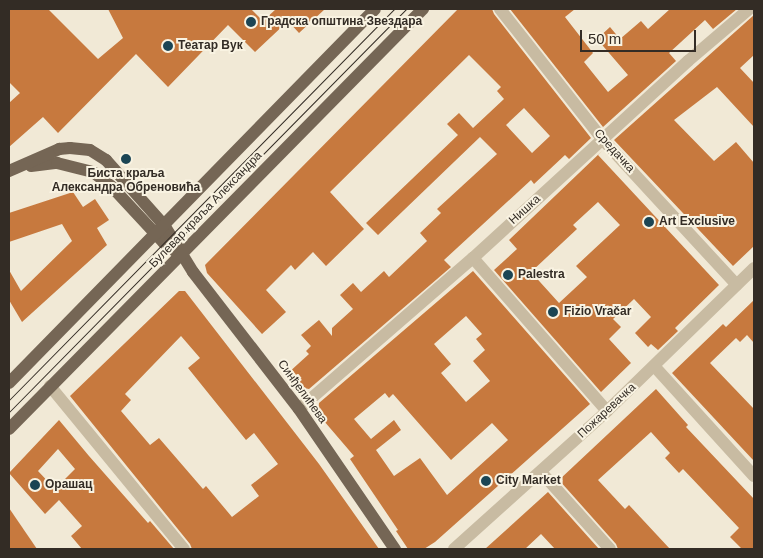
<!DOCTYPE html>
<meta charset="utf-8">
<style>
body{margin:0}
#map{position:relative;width:763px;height:558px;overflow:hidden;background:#f1e9d6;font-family:Helvetica,sans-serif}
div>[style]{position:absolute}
.building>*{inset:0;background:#c7793e}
.minor>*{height:12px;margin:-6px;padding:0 6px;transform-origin:6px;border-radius:6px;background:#c8bba2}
.major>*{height:12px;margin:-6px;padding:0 6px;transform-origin:6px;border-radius:6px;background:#756655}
.tram>*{height:1px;margin:-0.5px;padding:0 0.5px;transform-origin:0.5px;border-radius:0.5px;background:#332c25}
.dots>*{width:14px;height:14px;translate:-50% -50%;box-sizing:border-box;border:2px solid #f9f3e2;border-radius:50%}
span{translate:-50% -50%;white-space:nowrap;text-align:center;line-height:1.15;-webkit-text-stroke:4px #f9f3e2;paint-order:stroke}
.poi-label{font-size:12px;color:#332c25;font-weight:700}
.left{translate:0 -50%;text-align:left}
.street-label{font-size:12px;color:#332c25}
.frame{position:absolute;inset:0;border:10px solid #332c25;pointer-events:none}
.scale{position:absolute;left:580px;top:30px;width:116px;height:22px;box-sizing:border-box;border:2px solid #332c25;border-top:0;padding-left:6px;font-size:15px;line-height:18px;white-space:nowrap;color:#332c25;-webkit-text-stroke:4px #f9f3e2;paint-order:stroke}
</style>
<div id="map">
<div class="building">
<i style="clip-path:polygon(9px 9px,48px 9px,98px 59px,123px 38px,108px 9px,251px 9px,263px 21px,276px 9px,325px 9px,299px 33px,288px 21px,255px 52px,228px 25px,168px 87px,136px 54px,58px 133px,43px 117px,9px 147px,9px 103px,20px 93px,9px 82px)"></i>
<i style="clip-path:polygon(evenodd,458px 9px,492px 9px,494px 14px,591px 138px,569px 159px,565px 155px,534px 184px,531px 180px,444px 260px,451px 267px,309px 389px,299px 387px,287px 374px,309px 354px,306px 351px,311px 346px,301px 335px,319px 320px,332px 336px,332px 328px,353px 309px,340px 295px,353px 283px,361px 292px,384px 271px,389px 277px,427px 241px,420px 233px,441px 213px,437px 209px,497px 154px,480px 137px,378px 235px,366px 223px,458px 135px,447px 124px,459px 113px,473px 128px,504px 99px,497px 91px,501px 87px,469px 55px,330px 192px,364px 229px,326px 266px,313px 252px,295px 270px,291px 265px,266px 290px,286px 312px,262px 334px,207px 273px,205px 265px,458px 9px,524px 108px,550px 136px,532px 153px,506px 125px,524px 108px)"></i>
<i style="clip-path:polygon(510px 9px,575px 9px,565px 17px,593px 53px,584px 62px,608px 92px,628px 75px,597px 39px,610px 27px,620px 39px,641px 21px,648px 29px,670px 9px,737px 9px,713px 29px,705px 20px,669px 53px,676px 61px,603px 127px)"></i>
<i style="clip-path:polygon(754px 15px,754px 55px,740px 68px,754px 83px,754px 127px,717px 87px,674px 120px,714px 161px,736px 142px,754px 163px,754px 246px,733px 266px,614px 140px)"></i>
<i style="clip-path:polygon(evenodd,602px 151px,598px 155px,719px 285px,675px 328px,678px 331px,658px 350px,651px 344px,648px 347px,635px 333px,651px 317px,634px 299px,613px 319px,621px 327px,609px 339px,631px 363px,601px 392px,494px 270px,517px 249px,509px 240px,602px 151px,598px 202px,620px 225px,576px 266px,587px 277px,559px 303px,531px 272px,577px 229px,573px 225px,598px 202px)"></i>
<i style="clip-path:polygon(73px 192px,83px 207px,95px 199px,109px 220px,97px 228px,107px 245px,22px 322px,9px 300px,9px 270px,21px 291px,72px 241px,62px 224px,9px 242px,9px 213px)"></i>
<i style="clip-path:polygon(evenodd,473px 271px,590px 404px,435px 542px,424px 549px,408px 549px,396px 531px,398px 530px,350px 459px,354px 456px,318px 414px,319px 403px,473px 271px,466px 316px,482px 334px,476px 339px,485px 350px,473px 361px,490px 381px,466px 402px,441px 373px,451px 364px,434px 344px,466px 316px,473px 271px,385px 393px,389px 398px,393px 394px,451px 460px,492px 423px,508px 440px,447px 495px,420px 458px,394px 476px,376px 450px,401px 430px,394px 420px,371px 439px,354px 419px,385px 393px)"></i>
<i style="clip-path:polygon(evenodd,179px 291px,185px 291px,319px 464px,379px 549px,192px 549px,190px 544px,70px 396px,179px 291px,181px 336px,200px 358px,188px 368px,246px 440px,254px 433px,278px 464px,251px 485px,259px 496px,232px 517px,206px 486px,203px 489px,159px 438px,150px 445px,121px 411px,131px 400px,125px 394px,181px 336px)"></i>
<i style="clip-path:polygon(754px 300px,754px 343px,747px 335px,740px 342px,736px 338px,710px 363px,754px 409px,754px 461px,672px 373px,723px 324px,726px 327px)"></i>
<i style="clip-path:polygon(656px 389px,688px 425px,686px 427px,754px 499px,754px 549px,742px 549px,730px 537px,739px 528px,683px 469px,679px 473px,665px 458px,670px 453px,651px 432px,598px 480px,625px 509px,629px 505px,670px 549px,618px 549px,616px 544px,559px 480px)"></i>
<i style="clip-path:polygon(evenodd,59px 420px,89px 456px,148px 523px,150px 521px,174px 549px,82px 549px,71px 536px,82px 526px,59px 500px,45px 514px,9px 473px,59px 420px,58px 449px,75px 469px,55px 489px,38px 471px,58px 449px)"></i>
<i style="clip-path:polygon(548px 492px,599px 549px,555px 549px,541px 534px,525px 549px,485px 549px)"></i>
<i style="clip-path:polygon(9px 508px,37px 549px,9px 549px)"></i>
</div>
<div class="minor">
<i style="left:500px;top:9px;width:167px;rotate:51.8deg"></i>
<i style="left:603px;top:140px;width:197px;rotate:47.3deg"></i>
<i style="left:473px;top:258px;width:203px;rotate:48.8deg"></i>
<i style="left:655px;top:367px;width:147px;rotate:47.8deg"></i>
<i style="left:50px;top:386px;width:211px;rotate:50.6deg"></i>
<i style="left:299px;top:409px;width:230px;rotate:-41deg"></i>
<i style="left:473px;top:258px;width:292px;rotate:-42.5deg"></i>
<i style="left:688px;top:61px;width:80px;rotate:-40.4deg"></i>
<i style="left:541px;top:472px;width:103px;rotate:48.1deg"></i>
<i style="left:454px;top:549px;width:206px;rotate:-42deg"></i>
<i style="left:607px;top:411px;width:205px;rotate:-44.2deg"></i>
</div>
<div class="major">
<i style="left:31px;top:166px;width:26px;rotate:-7deg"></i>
<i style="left:57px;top:163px;width:37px;rotate:14deg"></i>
<i style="left:93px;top:172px;width:24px;rotate:38deg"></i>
<i style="left:112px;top:187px;width:76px;rotate:47.1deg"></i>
<i style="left:164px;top:243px;width:19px;rotate:36deg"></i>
<i style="left:9px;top:171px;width:55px;rotate:-23.7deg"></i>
<i style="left:59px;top:149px;width:11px;rotate:-5deg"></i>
<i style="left:70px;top:148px;width:20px;rotate:6deg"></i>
<i style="left:90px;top:150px;width:19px;rotate:32deg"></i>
<i style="left:106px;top:160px;width:87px;rotate:48.3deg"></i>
<i style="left:164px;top:225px;width:55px;rotate:58.3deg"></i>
<i style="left:193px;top:272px;width:173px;rotate:52.3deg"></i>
<i style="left:299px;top:409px;width:170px;rotate:55.6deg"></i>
<i style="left:9px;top:383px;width:523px;rotate:-45.62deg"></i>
<i style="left:9px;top:429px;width:590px;rotate:-45.41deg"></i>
</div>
<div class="tram">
<i style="left:9px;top:400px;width:549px;rotate:-45.44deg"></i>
<i style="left:9px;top:412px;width:566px;rotate:-45.43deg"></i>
</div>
<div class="dots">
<i style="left:251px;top:22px;background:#1b4554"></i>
<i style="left:168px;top:46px;background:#1b4554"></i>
<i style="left:126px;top:159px;background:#1b4554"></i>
<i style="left:649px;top:222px;background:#1b4554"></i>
<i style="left:508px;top:275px;background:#1b4554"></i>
<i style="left:553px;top:312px;background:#1b4554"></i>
<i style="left:486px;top:481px;background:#1b4554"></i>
<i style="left:35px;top:485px;background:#1b4554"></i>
</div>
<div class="poi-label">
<span class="left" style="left:261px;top:22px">Градска општина Звездара</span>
<span class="left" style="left:178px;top:46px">Театар Вук</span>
<span style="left:126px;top:181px">Биста краља<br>Александра Обреновића</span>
<span class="left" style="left:659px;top:222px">Art Exclusive</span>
<span class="left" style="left:518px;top:275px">Palestra</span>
<span class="left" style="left:564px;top:312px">Fizio Vračar</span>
<span class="left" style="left:496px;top:481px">City Market</span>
<span class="left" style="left:45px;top:485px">Орашац</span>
</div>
<div class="street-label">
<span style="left:614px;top:151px;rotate:48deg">Средачка</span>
<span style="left:206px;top:210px;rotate:-46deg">Булевар краља Александра</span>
<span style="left:525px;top:210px;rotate:-42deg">Нишка</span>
<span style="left:302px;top:392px;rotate:54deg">Синђелићева</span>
<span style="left:607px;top:411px;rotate:-43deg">Пожаревачка</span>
</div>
<div class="frame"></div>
<div class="scale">50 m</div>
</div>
